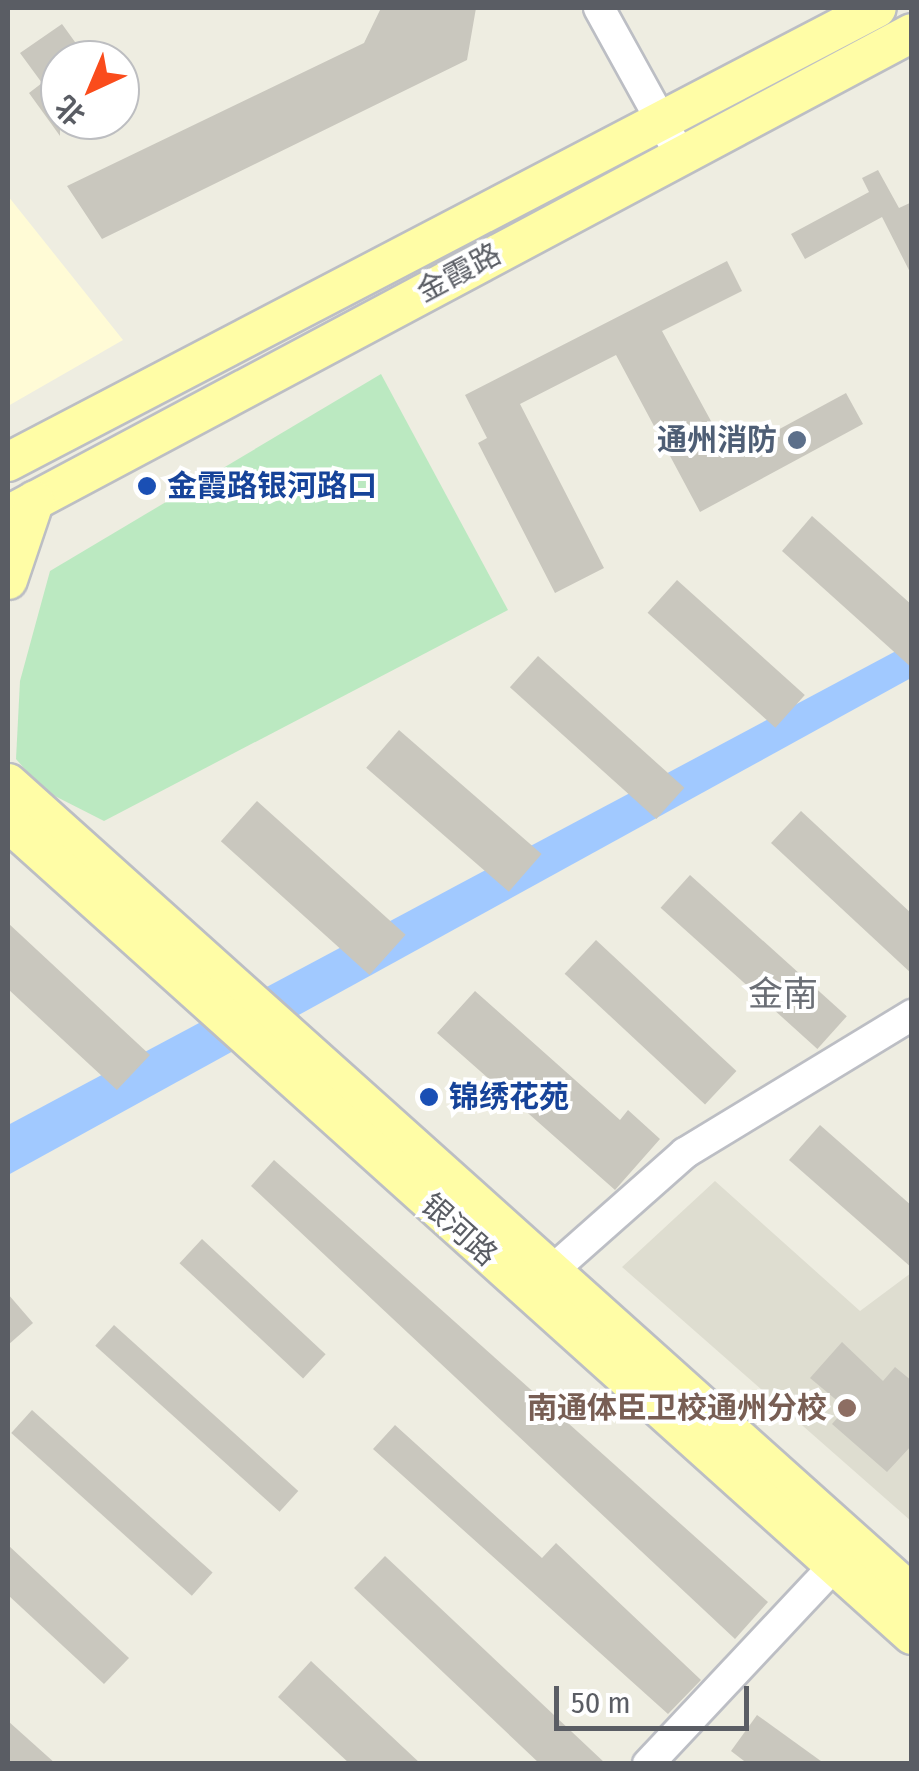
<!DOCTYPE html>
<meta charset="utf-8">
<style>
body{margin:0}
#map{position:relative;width:919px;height:1771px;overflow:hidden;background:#eeede1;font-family:"Fira Sans Condensed","Noto Sans SC",sans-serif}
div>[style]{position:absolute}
.commercial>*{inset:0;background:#fffbd6}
.education>*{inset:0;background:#deddd0}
.green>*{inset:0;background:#bbe9c1}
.water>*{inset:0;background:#a1c9ff}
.building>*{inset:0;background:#c9c7be;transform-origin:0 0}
.roads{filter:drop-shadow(2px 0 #bcbec4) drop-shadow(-2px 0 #bcbec4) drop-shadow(0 2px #bcbec4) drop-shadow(0 -2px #bcbec4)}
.minor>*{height:30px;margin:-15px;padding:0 15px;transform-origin:15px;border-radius:15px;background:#fff}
.major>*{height:38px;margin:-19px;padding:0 19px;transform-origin:19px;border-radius:19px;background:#fffda6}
.dots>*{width:28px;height:28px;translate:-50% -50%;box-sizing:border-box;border:5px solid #fff;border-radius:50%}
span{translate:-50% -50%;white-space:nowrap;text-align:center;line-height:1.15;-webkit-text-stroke:8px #fff;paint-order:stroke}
.street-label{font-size:30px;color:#5a5d64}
.service-label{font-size:30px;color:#4e5e75;font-weight:700}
.right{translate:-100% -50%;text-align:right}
.transit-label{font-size:30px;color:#164399;font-weight:700}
.left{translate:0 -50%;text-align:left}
.education-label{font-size:30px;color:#785e54;font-weight:700}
.quarter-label{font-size:35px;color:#6b6f76}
.frame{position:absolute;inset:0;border:10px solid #5a5d64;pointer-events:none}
.north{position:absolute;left:40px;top:40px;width:100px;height:100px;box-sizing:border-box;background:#fff;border:2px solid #bdbec1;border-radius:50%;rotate:224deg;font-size:28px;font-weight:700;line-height:40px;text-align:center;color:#5a5d64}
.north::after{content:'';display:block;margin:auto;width:35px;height:45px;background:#fa4c1c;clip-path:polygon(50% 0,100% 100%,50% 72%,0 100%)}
.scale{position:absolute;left:554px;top:1686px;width:195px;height:45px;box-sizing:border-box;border:5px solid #5a5d64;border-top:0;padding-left:12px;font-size:30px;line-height:35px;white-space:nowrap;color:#5a5d64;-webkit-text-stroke:8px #fff;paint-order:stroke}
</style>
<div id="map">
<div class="commercial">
<i style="clip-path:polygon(8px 196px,123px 340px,8px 406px)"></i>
</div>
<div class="education">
<i style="clip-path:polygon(715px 1181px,860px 1311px,911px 1273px,911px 1521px,622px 1267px)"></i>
</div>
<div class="green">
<i style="clip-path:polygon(381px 374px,508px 610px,104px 821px,43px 790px,16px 759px,20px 681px,50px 571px)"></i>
</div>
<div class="water">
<i style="clip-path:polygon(911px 643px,911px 678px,8px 1175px,8px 1125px)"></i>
</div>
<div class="building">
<i style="clip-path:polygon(381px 8px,476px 8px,467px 60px,102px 239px,67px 186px,364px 43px)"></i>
<i style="clip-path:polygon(62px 24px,88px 60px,60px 60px,60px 136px,29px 93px,42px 83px,20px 53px)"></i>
<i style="clip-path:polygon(878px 170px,899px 208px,912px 202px,912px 276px,882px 217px,805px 259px,791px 234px,869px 192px,862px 178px)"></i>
<i style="clip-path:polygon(727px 261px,742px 291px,662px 331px,730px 456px,846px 393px,863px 424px,700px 512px,616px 355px,520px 404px,604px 568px,555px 593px,478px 443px,487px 438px,465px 395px)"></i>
<i style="clip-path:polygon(812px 516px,912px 605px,912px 668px,782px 551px)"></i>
<i style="left:677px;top:580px;width:172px;height:44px;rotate:42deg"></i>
<i style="left:538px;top:656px;width:197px;height:42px;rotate:42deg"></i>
<i style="left:399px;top:730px;width:189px;height:50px;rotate:41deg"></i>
<i style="left:257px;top:801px;width:200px;height:54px;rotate:42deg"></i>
<i style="clip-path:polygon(801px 811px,912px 914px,912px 974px,771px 843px)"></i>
<i style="left:690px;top:875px;width:211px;height:44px;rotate:42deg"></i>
<i style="clip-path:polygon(8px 923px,150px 1055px,117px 1090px,8px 989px)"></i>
<i style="left:596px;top:940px;width:192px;height:46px;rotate:43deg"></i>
<i style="clip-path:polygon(475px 991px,620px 1120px,628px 1110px,660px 1139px,615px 1190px,437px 1033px)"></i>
<i style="clip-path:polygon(820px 1125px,912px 1206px,912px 1268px,789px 1160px)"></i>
<i style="clip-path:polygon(274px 1160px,768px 1602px,735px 1639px,251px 1186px)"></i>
<i style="left:202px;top:1239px;width:169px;height:33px;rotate:43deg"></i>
<i style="clip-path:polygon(8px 1294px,33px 1323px,8px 1345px)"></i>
<i style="left:114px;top:1325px;width:248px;height:28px;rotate:42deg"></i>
<i style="clip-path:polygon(842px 1342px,883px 1381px,895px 1367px,912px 1381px,912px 1445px,887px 1472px,832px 1424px,846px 1408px,810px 1378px)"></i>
<i style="left:32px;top:1410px;width:243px;height:31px;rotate:42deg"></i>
<i style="clip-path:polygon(395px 1425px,542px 1558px,556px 1543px,701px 1680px,668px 1714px,373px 1449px)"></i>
<i style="clip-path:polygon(8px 1545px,129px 1658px,104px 1684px,8px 1595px)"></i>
<i style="clip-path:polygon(385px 1556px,606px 1764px,540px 1764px,354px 1588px)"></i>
<i style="clip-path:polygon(311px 1661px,421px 1764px,350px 1764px,278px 1697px)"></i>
<i style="clip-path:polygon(757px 1715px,825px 1764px,748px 1764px,731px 1751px)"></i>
<i style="clip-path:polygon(8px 1721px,56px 1764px,8px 1764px)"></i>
</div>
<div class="roads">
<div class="minor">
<i style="left:599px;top:8px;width:168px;rotate:61.1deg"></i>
<i style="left:538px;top:1283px;width:196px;rotate:-41.5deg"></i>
<i style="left:685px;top:1153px;width:266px;rotate:-31.3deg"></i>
<i style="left:648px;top:1764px;width:292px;rotate:-46.8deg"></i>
</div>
<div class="major">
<i style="left:8px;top:462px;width:980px;rotate:-27.58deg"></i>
<i style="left:8px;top:515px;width:1024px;rotate:-28.07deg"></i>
<i style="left:8px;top:580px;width:84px;rotate:-71.4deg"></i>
<i style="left:8px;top:783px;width:1214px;rotate:41.9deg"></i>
<i style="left:8px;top:822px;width:1216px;rotate:41.97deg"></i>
</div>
</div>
<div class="dots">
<i style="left:797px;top:440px;background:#5c6f8a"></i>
<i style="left:147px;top:486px;background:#1a4fb4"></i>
<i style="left:429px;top:1097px;background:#1a4fb4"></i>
<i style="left:847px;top:1408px;background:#8d6e63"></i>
</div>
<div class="street-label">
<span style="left:459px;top:273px;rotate:-28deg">金霞路</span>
<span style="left:459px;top:1230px;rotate:42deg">银河路</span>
</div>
<div class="service-label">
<span class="right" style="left:777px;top:440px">通州消防</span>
</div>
<div class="transit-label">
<span class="left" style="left:167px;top:486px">金霞路银河路口</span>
<span class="left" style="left:449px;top:1097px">锦绣花苑</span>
</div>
<div class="education-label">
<span class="right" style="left:827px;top:1408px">南通体臣卫校通州分校</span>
</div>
<div class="quarter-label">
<span style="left:783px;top:994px">金南</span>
</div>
<div class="frame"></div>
<div class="north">北</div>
<div class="scale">50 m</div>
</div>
